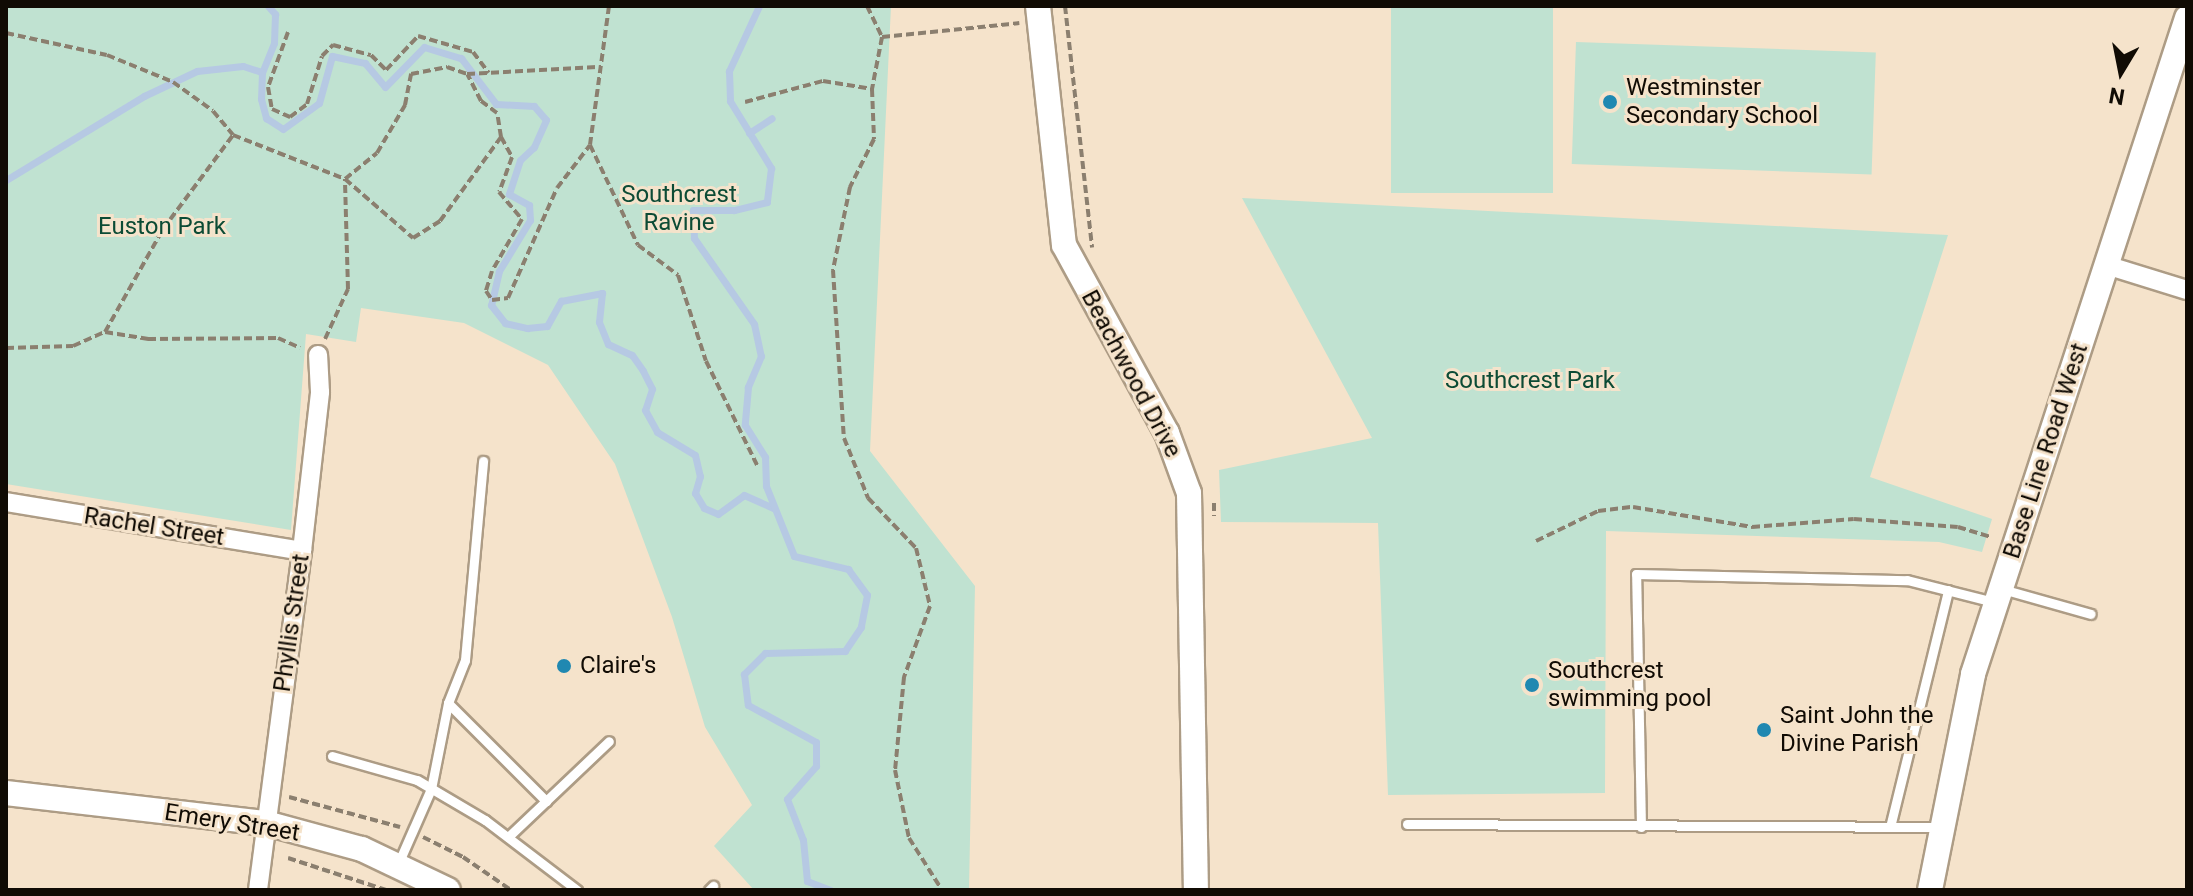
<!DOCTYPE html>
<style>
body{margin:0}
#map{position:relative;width:2193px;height:896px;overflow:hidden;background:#f5e3cb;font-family:Roboto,sans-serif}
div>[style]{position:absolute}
.green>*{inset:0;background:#c0e2d1;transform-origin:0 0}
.stream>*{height:7px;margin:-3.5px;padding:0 3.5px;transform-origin:3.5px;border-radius:3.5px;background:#b6c9e3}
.path>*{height:4px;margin-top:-2px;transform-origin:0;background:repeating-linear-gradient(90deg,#8b7f6f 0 8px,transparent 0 12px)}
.roads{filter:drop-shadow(2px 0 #ad9c85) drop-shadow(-2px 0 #ad9c85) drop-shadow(0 2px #ad9c85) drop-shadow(0 -2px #ad9c85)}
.service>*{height:9px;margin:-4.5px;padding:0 4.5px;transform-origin:4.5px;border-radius:4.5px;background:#fff}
.minor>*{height:18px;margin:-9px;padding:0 9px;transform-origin:9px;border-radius:9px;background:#fff}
.tertiary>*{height:24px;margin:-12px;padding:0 12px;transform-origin:12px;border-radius:12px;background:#fff}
.dots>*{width:22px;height:22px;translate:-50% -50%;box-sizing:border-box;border:4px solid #f5e3cb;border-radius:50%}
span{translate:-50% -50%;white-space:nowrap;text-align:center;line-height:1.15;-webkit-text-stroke:6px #f5e3cb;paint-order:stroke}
.poi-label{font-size:24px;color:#100b04}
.left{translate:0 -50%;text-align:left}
.park-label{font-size:24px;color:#0c4b35}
.street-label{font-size:24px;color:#100b04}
.frame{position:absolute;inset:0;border:8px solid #100b04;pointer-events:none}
.north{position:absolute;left:2081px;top:32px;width:80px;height:80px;-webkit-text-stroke:6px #f5e3cb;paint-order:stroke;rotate:190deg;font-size:22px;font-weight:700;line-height:32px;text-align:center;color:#100b04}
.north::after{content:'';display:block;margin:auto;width:28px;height:36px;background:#100b04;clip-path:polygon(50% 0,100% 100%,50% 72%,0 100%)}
</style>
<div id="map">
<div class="green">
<i style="clip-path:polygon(6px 6px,891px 6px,870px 451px,975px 586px,969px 890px,754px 890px,714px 846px,752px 805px,705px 727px,672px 617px,615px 464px,548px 365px,464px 323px,361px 308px,356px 342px,306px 334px,291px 530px,6px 484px)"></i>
<i style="left:1391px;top:6px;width:162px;height:187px"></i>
<i style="left:1576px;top:42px;width:300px;height:122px;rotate:2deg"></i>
<i style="clip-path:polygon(1242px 198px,1948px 235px,1870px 477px,1992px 519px,1982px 552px,1939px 542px,1606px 531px,1605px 793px,1388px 795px,1378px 523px,1221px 522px,1219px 470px,1372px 438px)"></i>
</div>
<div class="stream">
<i style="left:268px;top:6px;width:11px;rotate:49deg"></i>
<i style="left:275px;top:14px;width:29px;rotate:92deg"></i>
<i style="left:274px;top:43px;width:31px;rotate:112deg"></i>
<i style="left:262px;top:72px;width:27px;rotate:92deg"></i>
<i style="left:261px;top:99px;width:20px;rotate:75deg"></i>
<i style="left:266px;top:118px;width:20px;rotate:33deg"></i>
<i style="left:283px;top:129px;width:44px;rotate:-35.8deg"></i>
<i style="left:319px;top:103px;width:49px;rotate:-74.5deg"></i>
<i style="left:332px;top:56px;width:34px;rotate:12deg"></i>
<i style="left:365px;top:63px;width:31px;rotate:50deg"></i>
<i style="left:385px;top:87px;width:56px;rotate:-45.7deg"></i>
<i style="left:424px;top:47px;width:39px;rotate:17deg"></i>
<i style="left:461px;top:58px;width:58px;rotate:52.7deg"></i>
<i style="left:496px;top:104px;width:38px;rotate:3deg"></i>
<i style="left:534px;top:106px;width:18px;rotate:49deg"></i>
<i style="left:546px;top:120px;width:30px;rotate:114deg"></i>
<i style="left:534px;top:147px;width:19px;rotate:137deg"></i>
<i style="left:520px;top:160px;width:36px;rotate:108deg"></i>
<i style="left:509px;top:194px;width:23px;rotate:29deg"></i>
<i style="left:529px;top:205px;width:15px;rotate:86deg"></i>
<i style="left:530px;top:220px;width:60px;rotate:121.3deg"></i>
<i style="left:499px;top:271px;width:35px;rotate:103deg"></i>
<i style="left:491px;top:305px;width:23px;rotate:52deg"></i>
<i style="left:505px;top:323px;width:23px;rotate:13deg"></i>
<i style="left:527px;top:328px;width:20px;rotate:-6deg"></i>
<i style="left:547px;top:326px;width:29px;rotate:-61deg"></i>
<i style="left:561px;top:301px;width:42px;rotate:-11deg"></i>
<i style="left:602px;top:293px;width:29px;rotate:96deg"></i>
<i style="left:599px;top:322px;width:24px;rotate:68deg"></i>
<i style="left:608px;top:344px;width:26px;rotate:25deg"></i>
<i style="left:632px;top:355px;width:19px;rotate:55deg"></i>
<i style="left:643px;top:371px;width:20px;rotate:63deg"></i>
<i style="left:652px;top:389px;width:22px;rotate:108deg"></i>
<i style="left:645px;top:410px;width:25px;rotate:61deg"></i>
<i style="left:657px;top:432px;width:44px;rotate:31.2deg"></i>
<i style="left:695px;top:455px;width:22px;rotate:77deg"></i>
<i style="left:700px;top:476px;width:18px;rotate:106deg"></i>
<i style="left:695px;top:493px;width:17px;rotate:59deg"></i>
<i style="left:704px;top:508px;width:15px;rotate:23deg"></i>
<i style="left:718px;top:514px;width:32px;rotate:-36deg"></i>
<i style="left:744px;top:495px;width:32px;rotate:24deg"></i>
<i style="left:759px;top:6px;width:72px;rotate:114.8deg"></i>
<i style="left:729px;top:71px;width:30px;rotate:88deg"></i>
<i style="left:730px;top:101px;width:79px;rotate:58.5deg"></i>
<i style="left:771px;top:168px;width:34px;rotate:97deg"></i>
<i style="left:767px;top:202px;width:34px;rotate:166deg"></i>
<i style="left:734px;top:210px;width:41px;rotate:180deg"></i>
<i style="left:693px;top:210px;width:28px;rotate:88deg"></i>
<i style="left:694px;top:238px;width:105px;rotate:55.1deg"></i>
<i style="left:754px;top:324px;width:33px;rotate:78deg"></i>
<i style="left:761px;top:356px;width:34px;rotate:113deg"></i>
<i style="left:748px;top:387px;width:38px;rotate:95deg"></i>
<i style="left:745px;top:425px;width:38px;rotate:58deg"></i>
<i style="left:765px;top:457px;width:29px;rotate:88deg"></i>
<i style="left:766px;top:486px;width:75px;rotate:68.2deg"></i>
<i style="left:794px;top:556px;width:56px;rotate:13.5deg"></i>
<i style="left:848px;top:569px;width:32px;rotate:54deg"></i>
<i style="left:867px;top:595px;width:33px;rotate:101deg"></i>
<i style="left:861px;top:627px;width:29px;rotate:124deg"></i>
<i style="left:845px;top:651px;width:80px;rotate:178.6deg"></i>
<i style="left:765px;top:653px;width:30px;rotate:135deg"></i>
<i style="left:744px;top:674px;width:31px;rotate:83deg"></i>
<i style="left:748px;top:705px;width:77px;rotate:28.6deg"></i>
<i style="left:816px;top:742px;width:24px;rotate:90deg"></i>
<i style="left:816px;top:766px;width:44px;rotate:131.3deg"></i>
<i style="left:787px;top:799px;width:44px;rotate:68.7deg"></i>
<i style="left:803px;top:840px;width:41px;rotate:84.4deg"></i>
<i style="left:807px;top:881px;width:25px;rotate:21deg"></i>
<i style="left:749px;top:133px;width:27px;rotate:-33deg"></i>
<i style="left:6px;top:180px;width:162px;rotate:-31.3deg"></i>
<i style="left:144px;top:96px;width:59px;rotate:-25.3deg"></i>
<i style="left:197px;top:71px;width:46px;rotate:-6.2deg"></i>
<i style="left:243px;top:66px;width:20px;rotate:18deg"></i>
</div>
<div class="path">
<i style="left:609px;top:6px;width:140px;rotate:97.8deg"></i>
<i style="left:590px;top:145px;width:111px;rotate:64.4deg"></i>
<i style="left:638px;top:245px;width:50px;rotate:36.9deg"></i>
<i style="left:678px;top:275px;width:90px;rotate:72deg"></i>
<i style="left:706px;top:361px;width:116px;rotate:63.9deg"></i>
<i style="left:867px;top:6px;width:34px;rotate:64deg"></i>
<i style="left:882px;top:37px;width:53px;rotate:100.9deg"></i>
<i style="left:872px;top:89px;width:50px;rotate:87.7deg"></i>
<i style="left:874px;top:139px;width:54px;rotate:116.6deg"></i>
<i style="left:850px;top:187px;width:85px;rotate:101.6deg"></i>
<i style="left:833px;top:270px;width:168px;rotate:86.3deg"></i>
<i style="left:844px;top:438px;width:65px;rotate:68.2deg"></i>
<i style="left:868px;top:498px;width:69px;rotate:46.2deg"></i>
<i style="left:916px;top:548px;width:60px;rotate:76.4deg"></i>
<i style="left:930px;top:606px;width:76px;rotate:110.1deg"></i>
<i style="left:904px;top:677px;width:93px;rotate:95.5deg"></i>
<i style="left:895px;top:770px;width:69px;rotate:78.4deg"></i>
<i style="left:909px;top:838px;width:62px;rotate:57.6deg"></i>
<i style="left:1065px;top:6px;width:243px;rotate:83.6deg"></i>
<i style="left:288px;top:32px;width:59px;rotate:110deg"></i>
<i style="left:268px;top:87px;width:22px;rotate:80deg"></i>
<i style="left:272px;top:109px;width:20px;rotate:24deg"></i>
<i style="left:290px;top:117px;width:21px;rotate:-37deg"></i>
<i style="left:307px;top:104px;width:50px;rotate:-72.6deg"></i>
<i style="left:322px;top:56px;width:16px;rotate:-45deg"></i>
<i style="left:333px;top:45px;width:39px;rotate:15deg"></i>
<i style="left:371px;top:55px;width:21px;rotate:45deg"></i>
<i style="left:386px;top:70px;width:47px;rotate:-46.7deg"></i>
<i style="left:418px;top:36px;width:57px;rotate:16.2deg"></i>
<i style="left:473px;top:52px;width:26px;rotate:53deg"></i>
<i style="left:6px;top:33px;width:103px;rotate:12.3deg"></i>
<i style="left:107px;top:55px;width:71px;rotate:22.2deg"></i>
<i style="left:173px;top:82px;width:49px;rotate:35.9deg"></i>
<i style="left:213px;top:111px;width:31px;rotate:50deg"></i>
<i style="left:882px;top:37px;width:138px;rotate:-5.8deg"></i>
<i style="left:745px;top:102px;width:81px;rotate:-15.1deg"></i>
<i style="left:823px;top:81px;width:50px;rotate:9.3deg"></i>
<i style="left:501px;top:137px;width:23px;rotate:61deg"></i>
<i style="left:512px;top:157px;width:37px;rotate:110deg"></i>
<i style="left:499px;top:192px;width:35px;rotate:50deg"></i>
<i style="left:522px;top:219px;width:60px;rotate:120deg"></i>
<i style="left:492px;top:271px;width:21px;rotate:107deg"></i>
<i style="left:486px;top:291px;width:11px;rotate:56deg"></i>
<i style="left:492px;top:300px;width:16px;rotate:-7deg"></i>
<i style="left:508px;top:298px;width:120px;rotate:-66deg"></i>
<i style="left:557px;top:188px;width:54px;rotate:-52.5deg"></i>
<i style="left:345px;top:179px;width:90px;rotate:40.9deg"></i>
<i style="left:413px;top:238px;width:32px;rotate:-32deg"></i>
<i style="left:440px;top:221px;width:104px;rotate:-54deg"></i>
<i style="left:501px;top:137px;width:24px;rotate:-99deg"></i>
<i style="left:497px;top:113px;width:20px;rotate:-143deg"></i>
<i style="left:481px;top:101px;width:30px;rotate:-117deg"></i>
<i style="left:105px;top:332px;width:44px;rotate:9.2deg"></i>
<i style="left:148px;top:339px;width:130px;rotate:-0.4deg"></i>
<i style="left:278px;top:338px;width:24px;rotate:24deg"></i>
<i style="left:325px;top:339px;width:55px;rotate:-65.3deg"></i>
<i style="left:348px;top:289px;width:110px;rotate:-91.6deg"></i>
<i style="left:6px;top:348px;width:67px;rotate:-1.7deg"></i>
<i style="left:73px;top:346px;width:35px;rotate:-24deg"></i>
<i style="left:105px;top:332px;width:118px;rotate:-60.6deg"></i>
<i style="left:163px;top:229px;width:117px;rotate:-53.3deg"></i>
<i style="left:233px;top:135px;width:120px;rotate:21.4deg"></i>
<i style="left:345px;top:179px;width:41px;rotate:-39.1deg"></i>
<i style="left:377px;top:153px;width:56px;rotate:-59.7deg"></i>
<i style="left:405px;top:105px;width:32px;rotate:-79deg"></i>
<i style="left:411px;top:74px;width:37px;rotate:-11deg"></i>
<i style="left:447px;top:67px;width:21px;rotate:19deg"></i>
<i style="left:467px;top:74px;width:130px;rotate:-3.1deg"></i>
<i style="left:1214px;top:503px;width:13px;rotate:90deg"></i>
<i style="left:1536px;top:541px;width:69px;rotate:-25.8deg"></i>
<i style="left:1598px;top:511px;width:35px;rotate:-7deg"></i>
<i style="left:1633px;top:507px;width:121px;rotate:9.5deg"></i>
<i style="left:1752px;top:527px;width:102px;rotate:-4.5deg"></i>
<i style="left:1854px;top:519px;width:104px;rotate:4.4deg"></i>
<i style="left:1958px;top:527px;width:34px;rotate:17deg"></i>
<i style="left:289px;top:797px;width:115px;rotate:15.1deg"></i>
<i style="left:423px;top:837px;width:45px;rotate:26.6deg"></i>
<i style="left:463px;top:857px;width:58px;rotate:34.5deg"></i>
<i style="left:288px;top:858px;width:103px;rotate:18.1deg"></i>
</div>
<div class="roads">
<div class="service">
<i style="left:2002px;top:589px;width:92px;rotate:15.7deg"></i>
<i style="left:448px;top:703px;width:139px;rotate:45deg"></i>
<i style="left:332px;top:756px;width:88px;rotate:15.8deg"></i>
<i style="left:417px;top:780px;width:79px;rotate:30.5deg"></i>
<i style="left:485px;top:820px;width:116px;rotate:37.3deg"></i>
<i style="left:1407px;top:824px;width:532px;rotate:0.32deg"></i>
<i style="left:1641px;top:827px;width:253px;rotate:-91.1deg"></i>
<i style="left:1636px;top:574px;width:271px;rotate:1.3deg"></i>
<i style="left:1907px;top:580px;width:89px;rotate:14.3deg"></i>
<i style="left:1890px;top:827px;width:244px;rotate:-76.2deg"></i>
<i style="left:508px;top:837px;width:139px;rotate:-43.5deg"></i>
<i style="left:398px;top:864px;width:82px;rotate:-66.3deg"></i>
<i style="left:431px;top:789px;width:88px;rotate:-78.8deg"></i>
<i style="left:448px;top:703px;width:46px;rotate:-68.4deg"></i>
<i style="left:465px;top:660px;width:200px;rotate:-84.8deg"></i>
<i style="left:709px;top:890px;width:6px;rotate:-45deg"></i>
</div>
<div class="minor">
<i style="left:2106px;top:265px;width:85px;rotate:17.2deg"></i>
<i style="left:6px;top:502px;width:300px;rotate:9.4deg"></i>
<i style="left:258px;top:890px;width:342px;rotate:-82.6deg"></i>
<i style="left:302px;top:551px;width:160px;rotate:-83.5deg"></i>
<i style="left:320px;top:392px;width:37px;rotate:-93deg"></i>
</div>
<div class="tertiary">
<i style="left:1038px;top:6px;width:240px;rotate:83.8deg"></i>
<i style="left:1064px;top:245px;width:214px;rotate:61.3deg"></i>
<i style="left:1167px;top:433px;width:64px;rotate:69.9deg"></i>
<i style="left:1189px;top:493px;width:397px;rotate:89deg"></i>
<i style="left:6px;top:793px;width:262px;rotate:6.6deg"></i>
<i style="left:266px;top:823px;width:99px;rotate:15.2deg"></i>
<i style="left:362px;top:849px;width:95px;rotate:25.5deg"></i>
<i style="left:1930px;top:890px;width:220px;rotate:-78.7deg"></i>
<i style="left:1973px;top:674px;width:690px;rotate:-71.93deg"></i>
</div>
</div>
<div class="dots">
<i style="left:1610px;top:102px;background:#2088b1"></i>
<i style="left:564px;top:666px;background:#2088b1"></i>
<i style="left:1532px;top:685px;background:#2088b1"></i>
<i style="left:1764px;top:730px;background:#2088b1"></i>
</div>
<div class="poi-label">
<span class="left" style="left:1626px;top:102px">Westminster<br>Secondary School</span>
<span class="left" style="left:580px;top:666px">Claire's</span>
<span class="left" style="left:1548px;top:685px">Southcrest<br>swimming pool</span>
<span class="left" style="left:1780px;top:730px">Saint John the<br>Divine Parish</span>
</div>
<div class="park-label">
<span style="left:679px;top:209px">Southcrest<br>Ravine</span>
<span style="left:162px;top:227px">Euston Park</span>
<span style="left:1530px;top:381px">Southcrest Park</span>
</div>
<div class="street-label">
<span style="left:1131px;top:374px;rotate:62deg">Beachwood Drive</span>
<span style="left:2046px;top:451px;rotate:-72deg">Base Line Road West</span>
<span style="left:154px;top:527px;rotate:9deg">Rachel Street</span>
<span style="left:292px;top:623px;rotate:-82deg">Phyllis Street</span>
<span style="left:232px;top:823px;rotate:9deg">Emery Street</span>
</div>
<div class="frame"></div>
<div class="north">N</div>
</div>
